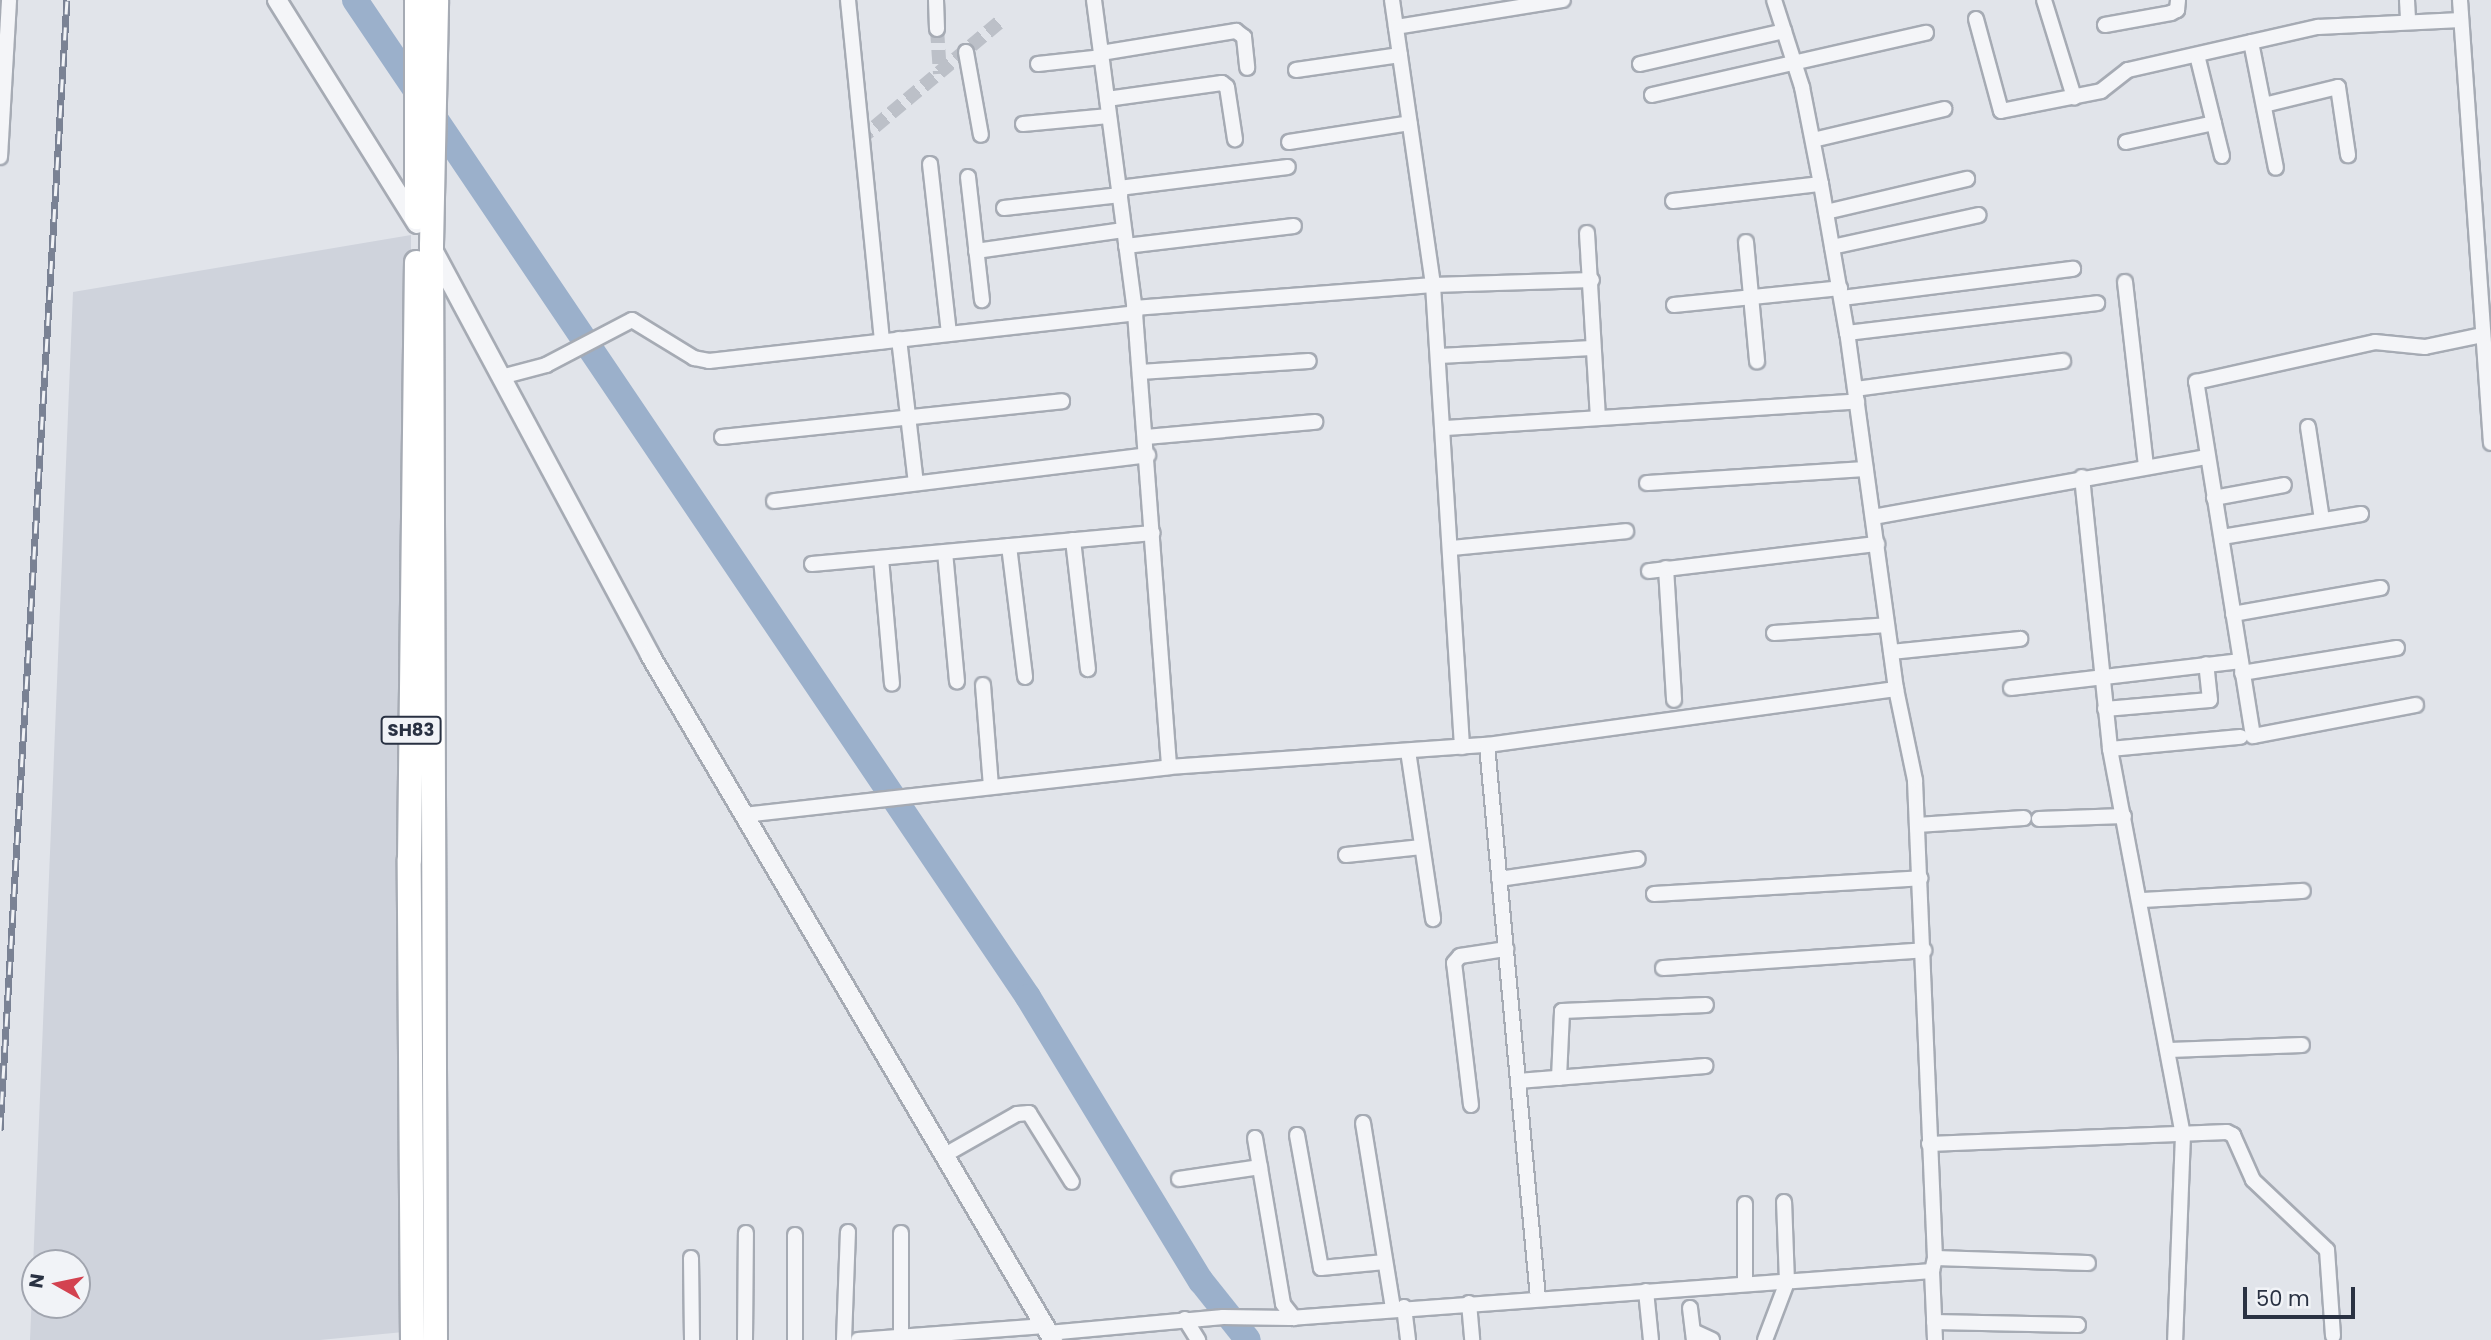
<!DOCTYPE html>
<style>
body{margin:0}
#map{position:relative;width:2491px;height:1340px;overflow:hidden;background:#e1e4ea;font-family:Poppins,sans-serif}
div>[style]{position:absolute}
.built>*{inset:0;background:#cfd3dc}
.river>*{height:26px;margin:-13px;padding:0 13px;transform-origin:13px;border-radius:13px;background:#9bb0cb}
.minor-tunnel>*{height:14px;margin-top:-7px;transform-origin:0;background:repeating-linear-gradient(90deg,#bcc0c8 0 14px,transparent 0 21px)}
.roads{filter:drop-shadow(2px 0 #a6abb4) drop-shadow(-2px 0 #a6abb4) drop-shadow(0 2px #a6abb4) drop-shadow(0 -2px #a6abb4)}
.minor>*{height:14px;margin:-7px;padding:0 7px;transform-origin:7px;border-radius:7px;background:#f4f5f8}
.tertiary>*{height:18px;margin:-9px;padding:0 9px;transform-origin:9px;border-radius:9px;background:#f4f5f8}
.primary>*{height:23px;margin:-11.5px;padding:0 11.5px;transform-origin:11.5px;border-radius:11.5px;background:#fff}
.rail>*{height:7px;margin-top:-3.5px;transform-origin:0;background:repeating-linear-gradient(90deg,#f1f3f7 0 13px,#7a8294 0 26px);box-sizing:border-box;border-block:2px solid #7a8294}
span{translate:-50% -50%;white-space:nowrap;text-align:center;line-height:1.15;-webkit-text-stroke:7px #f1f3f7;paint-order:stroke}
.shield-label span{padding:2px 5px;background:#f1f3f7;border:2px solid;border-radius:5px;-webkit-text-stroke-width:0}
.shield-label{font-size:18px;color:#293142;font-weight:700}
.north{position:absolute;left:21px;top:1249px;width:70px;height:70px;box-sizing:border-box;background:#f1f3f7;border:2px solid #a1a5af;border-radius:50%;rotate:279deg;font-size:19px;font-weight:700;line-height:28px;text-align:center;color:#293142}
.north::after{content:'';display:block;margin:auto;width:24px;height:32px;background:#d34250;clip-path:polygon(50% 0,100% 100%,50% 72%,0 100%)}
.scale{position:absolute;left:2243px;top:1287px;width:112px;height:32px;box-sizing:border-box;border:4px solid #293142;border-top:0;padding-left:9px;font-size:21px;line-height:24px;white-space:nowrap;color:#293142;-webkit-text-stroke:5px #f1f3f7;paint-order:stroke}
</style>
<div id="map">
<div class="built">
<i style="clip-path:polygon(evenodd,411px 235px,414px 1331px,320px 1340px,30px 1340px,73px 292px,411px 235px,35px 1263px,77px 1263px,77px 1305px,35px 1305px,35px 1263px)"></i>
</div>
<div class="river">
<i style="left:355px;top:0;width:1203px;rotate:55.98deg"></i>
<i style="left:1028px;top:997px;width:333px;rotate:58.7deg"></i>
<i style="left:1201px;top:1281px;width:75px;rotate:51.5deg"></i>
</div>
<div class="minor-tunnel">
<i style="left:937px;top:29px;width:45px;rotate:86.2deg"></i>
<i style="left:859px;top:140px;width:188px;rotate:-40deg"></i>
</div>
<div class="roads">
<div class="minor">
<i style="left:848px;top:0;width:343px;rotate:84.3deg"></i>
<i style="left:936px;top:0;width:29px;rotate:88deg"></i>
<i style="left:1094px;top:0;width:316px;rotate:82.5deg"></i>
<i style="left:1135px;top:313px;width:455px;rotate:85.7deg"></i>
<i style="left:1392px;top:0;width:288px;rotate:81.8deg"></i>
<i style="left:1433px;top:285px;width:463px;rotate:86.4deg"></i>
<i style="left:2044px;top:0;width:102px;rotate:72.8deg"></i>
<i style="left:2407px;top:0;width:22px;rotate:87deg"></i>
<i style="left:2460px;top:0;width:444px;rotate:86deg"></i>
<i style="left:1976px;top:19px;width:95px;rotate:74.8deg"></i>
<i style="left:2001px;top:111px;width:102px;rotate:-11.3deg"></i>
<i style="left:2101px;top:91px;width:34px;rotate:-38deg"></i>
<i style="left:2128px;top:70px;width:195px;rotate:-12.8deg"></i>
<i style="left:2318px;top:27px;width:143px;rotate:-2.8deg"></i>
<i style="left:2105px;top:25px;width:67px;rotate:-10.3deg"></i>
<i style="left:2171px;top:13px;width:7px;rotate:-27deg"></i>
<i style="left:2177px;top:10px;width:10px;rotate:-84deg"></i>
<i style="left:1396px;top:27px;width:169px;rotate:-9.2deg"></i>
<i style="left:2251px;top:42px;width:128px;rotate:78.8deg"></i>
<i style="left:966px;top:52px;width:84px;rotate:79.8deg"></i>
<i style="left:1101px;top:53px;width:137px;rotate:-9.3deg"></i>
<i style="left:1236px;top:31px;width:10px;rotate:37deg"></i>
<i style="left:1244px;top:37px;width:31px;rotate:84deg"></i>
<i style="left:2197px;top:55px;width:104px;rotate:76.1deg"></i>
<i style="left:1038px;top:64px;width:63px;rotate:-6.3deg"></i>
<i style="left:1640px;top:64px;width:148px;rotate:-12.9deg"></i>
<i style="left:1296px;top:70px;width:105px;rotate:-8.2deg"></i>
<i style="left:1652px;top:95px;width:281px;rotate:-12.8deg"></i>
<i style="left:1107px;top:99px;width:116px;rotate:-7.9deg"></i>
<i style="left:1222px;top:83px;width:6px;rotate:39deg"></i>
<i style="left:1227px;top:87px;width:53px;rotate:81.3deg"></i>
<i style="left:2264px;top:105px;width:76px;rotate:-13.7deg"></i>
<i style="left:2338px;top:87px;width:69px;rotate:81.6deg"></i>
<i style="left:1023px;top:124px;width:86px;rotate:-5.3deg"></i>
<i style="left:1813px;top:140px;width:135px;rotate:-13.3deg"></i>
<i style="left:1289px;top:142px;width:122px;rotate:-8.9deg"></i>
<i style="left:2126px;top:142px;width:90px;rotate:-12.2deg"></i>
<i style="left:0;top:157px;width:157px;rotate:-86.7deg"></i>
<i style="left:930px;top:164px;width:171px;rotate:83.6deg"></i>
<i style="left:968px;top:177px;width:124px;rotate:83.5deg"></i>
<i style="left:1119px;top:188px;width:170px;rotate:-7.1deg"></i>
<i style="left:1673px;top:201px;width:149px;rotate:-6.6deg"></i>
<i style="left:1004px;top:208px;width:117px;rotate:-6.4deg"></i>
<i style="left:1826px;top:212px;width:145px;rotate:-13.2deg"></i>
<i style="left:1587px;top:233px;width:185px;rotate:86.6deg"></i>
<i style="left:1746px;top:242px;width:120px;rotate:84.7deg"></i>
<i style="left:1126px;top:246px;width:169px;rotate:-6.8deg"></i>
<i style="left:1832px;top:247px;width:150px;rotate:-12.3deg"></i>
<i style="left:976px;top:251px;width:149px;rotate:-8.1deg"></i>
<i style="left:2125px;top:282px;width:186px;rotate:83.5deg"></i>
<i style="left:1842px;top:298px;width:233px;rotate:-7.2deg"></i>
<i style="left:1674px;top:305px;width:167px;rotate:-5.8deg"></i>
<i style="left:1134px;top:308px;width:300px;rotate:-4.4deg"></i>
<i style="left:1433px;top:285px;width:159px;rotate:-1.8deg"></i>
<i style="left:1847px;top:333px;width:252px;rotate:-6.8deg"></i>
<i style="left:899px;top:339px;width:145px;rotate:83.3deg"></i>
<i style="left:1439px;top:356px;width:153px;rotate:-3deg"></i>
<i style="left:1140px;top:372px;width:169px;rotate:-3.7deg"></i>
<i style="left:501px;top:377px;width:47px;rotate:-14.9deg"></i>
<i style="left:546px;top:365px;width:97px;rotate:-27.6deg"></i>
<i style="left:632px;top:320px;width:73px;rotate:31.5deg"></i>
<i style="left:694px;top:358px;width:15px;rotate:11deg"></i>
<i style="left:709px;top:361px;width:429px;rotate:-6.4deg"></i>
<i style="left:1856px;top:389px;width:209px;rotate:-7.7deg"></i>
<i style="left:2308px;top:427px;width:94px;rotate:81.4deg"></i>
<i style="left:1445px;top:428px;width:413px;rotate:-3.7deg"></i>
<i style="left:722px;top:437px;width:342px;rotate:-6deg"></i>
<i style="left:1146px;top:437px;width:170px;rotate:-5.1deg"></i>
<i style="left:2082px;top:477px;width:273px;rotate:84.1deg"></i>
<i style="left:2110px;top:749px;width:393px;rotate:79.3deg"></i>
<i style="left:2183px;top:1135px;width:205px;rotate:92.2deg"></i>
<i style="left:1647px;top:483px;width:219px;rotate:-3.7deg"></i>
<i style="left:2214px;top:498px;width:71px;rotate:-10.5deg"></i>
<i style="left:774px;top:501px;width:377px;rotate:-7deg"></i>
<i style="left:1873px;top:517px;width:338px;rotate:-10.2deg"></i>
<i style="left:2222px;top:537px;width:141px;rotate:-9.4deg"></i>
<i style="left:1073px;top:540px;width:130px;rotate:83.4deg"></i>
<i style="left:1009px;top:546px;width:132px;rotate:83deg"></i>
<i style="left:1451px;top:548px;width:176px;rotate:-5.5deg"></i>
<i style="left:945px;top:552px;width:130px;rotate:84.7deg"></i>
<i style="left:881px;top:558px;width:126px;rotate:85deg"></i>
<i style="left:812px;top:564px;width:342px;rotate:-5.2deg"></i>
<i style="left:1666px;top:568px;width:132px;rotate:86.5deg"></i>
<i style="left:1649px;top:571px;width:230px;rotate:-6.8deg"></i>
<i style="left:2233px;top:614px;width:150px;rotate:-10deg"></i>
<i style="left:1774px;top:633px;width:113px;rotate:-4deg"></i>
<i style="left:1891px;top:652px;width:130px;rotate:-5.8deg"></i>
<i style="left:2242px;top:673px;width:157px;rotate:-9.2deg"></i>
<i style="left:983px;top:685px;width:101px;rotate:85.5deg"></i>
<i style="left:2011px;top:688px;width:231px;rotate:-6.7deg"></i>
<i style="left:2416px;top:705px;width:166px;rotate:169.2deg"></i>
<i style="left:2253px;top:736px;width:359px;rotate:-99.1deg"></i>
<i style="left:2196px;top:382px;width:183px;rotate:-12.6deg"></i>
<i style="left:2375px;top:342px;width:50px;rotate:5.7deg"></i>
<i style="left:2425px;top:347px;width:58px;rotate:-11.9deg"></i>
<i style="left:2105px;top:709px;width:105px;rotate:-4.9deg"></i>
<i style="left:2210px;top:700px;width:36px;rotate:-96deg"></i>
<i style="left:1487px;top:745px;width:555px;rotate:84.73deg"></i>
<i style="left:2110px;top:749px;width:131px;rotate:-5.3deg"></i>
<i style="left:1408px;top:751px;width:170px;rotate:81.5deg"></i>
<i style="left:744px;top:815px;width:428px;rotate:-6.4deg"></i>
<i style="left:1169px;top:767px;width:319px;rotate:-4deg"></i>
<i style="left:1487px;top:745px;width:413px;rotate:-7.8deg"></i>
<i style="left:2039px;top:819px;width:85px;rotate:-2deg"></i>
<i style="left:1917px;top:825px;width:107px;rotate:-3.7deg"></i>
<i style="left:1346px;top:855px;width:76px;rotate:-6deg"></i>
<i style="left:1499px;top:879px;width:140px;rotate:-8.2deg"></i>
<i style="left:1654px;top:894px;width:267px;rotate:-3.4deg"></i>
<i style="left:2141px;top:900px;width:162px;rotate:-3.2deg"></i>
<i style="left:1663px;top:968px;width:262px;rotate:-3.9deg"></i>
<i style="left:2170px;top:1050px;width:132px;rotate:-2.2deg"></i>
<i style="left:1559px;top:1078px;width:67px;rotate:-87.4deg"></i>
<i style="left:1562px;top:1011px;width:144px;rotate:-2.4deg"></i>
<i style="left:1518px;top:1081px;width:188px;rotate:-4.6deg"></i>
<i style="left:1471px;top:1105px;width:143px;rotate:-96.8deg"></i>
<i style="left:1454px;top:963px;width:9px;rotate:-49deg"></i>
<i style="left:1460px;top:956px;width:47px;rotate:-8.7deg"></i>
<i style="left:1363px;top:1123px;width:187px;rotate:80.8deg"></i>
<i style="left:1297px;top:1135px;width:135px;rotate:79.8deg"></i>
<i style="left:1321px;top:1268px;width:64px;rotate:-5.4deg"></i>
<i style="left:1255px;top:1138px;width:168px;rotate:80.4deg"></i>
<i style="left:1283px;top:1304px;width:18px;rotate:52deg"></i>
<i style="left:1929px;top:1144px;width:298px;rotate:-2.3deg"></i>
<i style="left:2227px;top:1132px;width:7px;rotate:27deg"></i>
<i style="left:2233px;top:1135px;width:49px;rotate:66deg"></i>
<i style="left:2253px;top:1180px;width:102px;rotate:43.4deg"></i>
<i style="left:2327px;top:1250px;width:86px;rotate:86deg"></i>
<i style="left:943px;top:1156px;width:85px;rotate:-29.6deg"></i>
<i style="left:1017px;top:1114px;width:12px;rotate:-5deg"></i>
<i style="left:1029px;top:1113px;width:81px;rotate:58.1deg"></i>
<i style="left:1179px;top:1179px;width:82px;rotate:-8.4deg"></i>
<i style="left:1745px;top:1204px;width:80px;rotate:90deg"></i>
<i style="left:691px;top:1258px;width:82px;rotate:89.3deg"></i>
<i style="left:1935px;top:1258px;width:153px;rotate:1.9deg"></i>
<i style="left:1932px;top:1271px;width:69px;rotate:87.5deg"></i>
<i style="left:1646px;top:1291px;width:49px;rotate:84.2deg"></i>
<i style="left:1469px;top:1303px;width:37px;rotate:85deg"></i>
<i style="left:1404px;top:1307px;width:33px;rotate:83deg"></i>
<i style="left:1690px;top:1308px;width:32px;rotate:83deg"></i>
<i style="left:1185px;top:1319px;width:25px;rotate:58deg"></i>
<i style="left:1934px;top:1322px;width:144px;rotate:1.2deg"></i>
<i style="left:1693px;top:1331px;width:21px;rotate:25deg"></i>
<i style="left:1048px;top:1333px;width:176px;rotate:-5.2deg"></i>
<i style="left:1223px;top:1317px;width:67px;rotate:0.9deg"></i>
<i style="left:1290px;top:1318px;width:644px;rotate:-4.19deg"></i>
<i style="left:1932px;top:1271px;width:13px;rotate:-77deg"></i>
<i style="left:1935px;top:1258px;width:478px;rotate:-92.4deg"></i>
<i style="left:1915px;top:780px;width:93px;rotate:-101.8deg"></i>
<i style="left:1896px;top:689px;width:359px;rotate:-97.8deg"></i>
<i style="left:1847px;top:333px;width:151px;rotate:-99.9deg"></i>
<i style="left:1821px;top:184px;width:99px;rotate:-101.1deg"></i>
<i style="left:1802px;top:87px;width:91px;rotate:-107.8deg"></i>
<i style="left:901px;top:1337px;width:104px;rotate:-90deg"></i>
<i style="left:745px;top:1340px;width:107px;rotate:-89.5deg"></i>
<i style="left:795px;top:1340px;width:105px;rotate:-90deg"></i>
<i style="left:844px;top:1340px;width:108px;rotate:-87.9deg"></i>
<i style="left:858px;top:1340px;width:187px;rotate:-4.3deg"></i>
<i style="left:1765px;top:1340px;width:62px;rotate:-69.2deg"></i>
<i style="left:1787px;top:1282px;width:80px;rotate:-92.1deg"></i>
</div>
<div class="tertiary">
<i style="left:277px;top:0;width:264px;rotate:58deg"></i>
<i style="left:432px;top:248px;width:462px;rotate:61.8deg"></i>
<i style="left:650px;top:655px;width:795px;rotate:59.53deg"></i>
</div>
<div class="primary">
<i style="left:416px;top:217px;width:217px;rotate:-90deg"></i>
<i style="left:412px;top:1340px;width:481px;rotate:-90.4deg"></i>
<i style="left:409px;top:859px;width:597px;rotate:-89.33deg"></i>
<i style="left:435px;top:1340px;width:1095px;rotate:-90.21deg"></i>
<i style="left:431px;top:245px;width:245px;rotate:-88.8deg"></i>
</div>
</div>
<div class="rail">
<i style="left:0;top:1130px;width:1132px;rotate:-86.61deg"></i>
</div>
<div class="shield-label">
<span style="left:411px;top:730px">SH83</span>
</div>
<div class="north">N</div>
<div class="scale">50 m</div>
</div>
